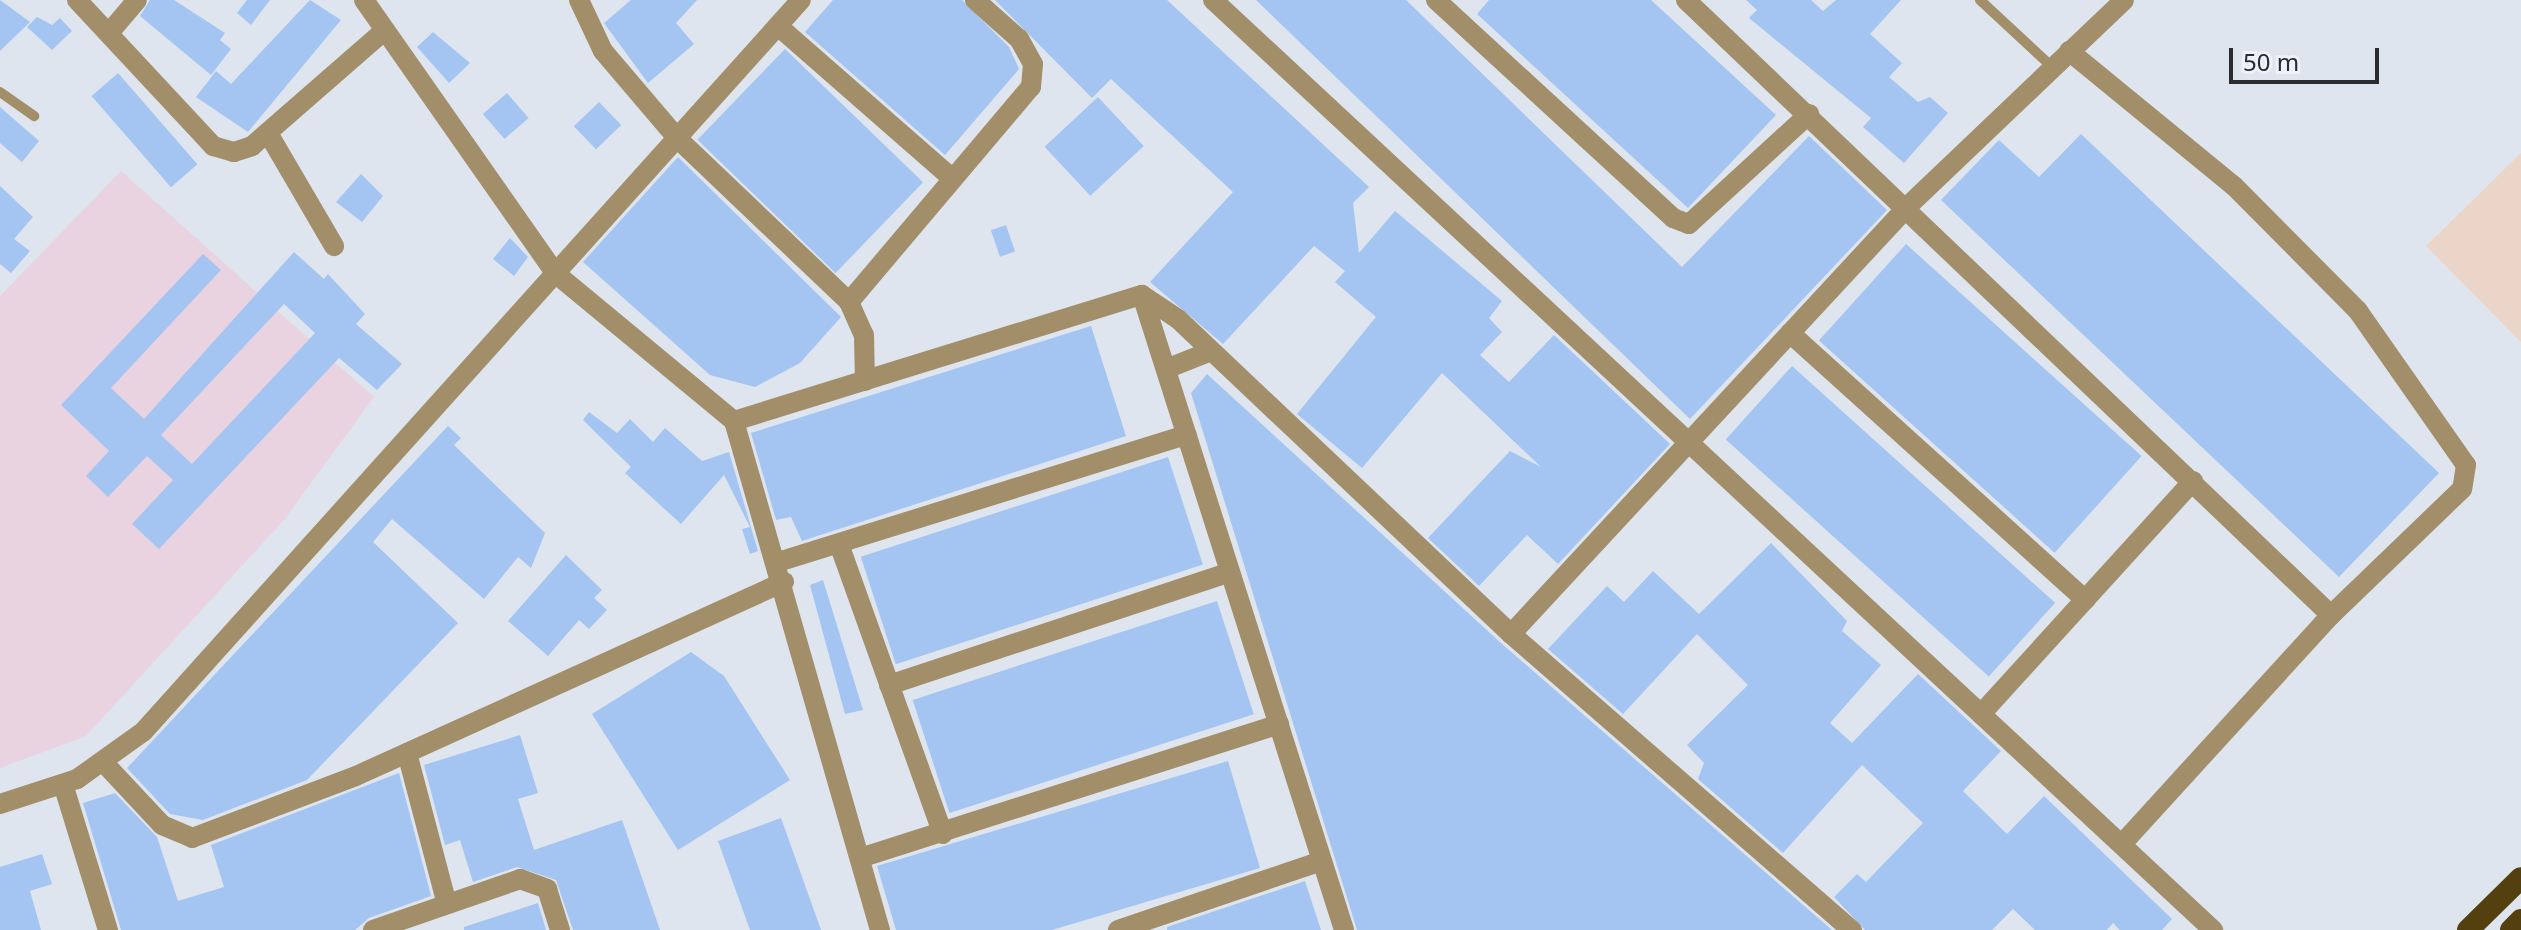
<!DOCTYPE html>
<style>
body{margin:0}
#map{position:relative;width:2521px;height:930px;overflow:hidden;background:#dee5ee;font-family:"Noto Sans",sans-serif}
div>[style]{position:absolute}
.industrial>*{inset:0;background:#ebd5c9}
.education>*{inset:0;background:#e9d3e0}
.building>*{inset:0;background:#a4c4f2;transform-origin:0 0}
.service>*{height:10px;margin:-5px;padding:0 5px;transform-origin:5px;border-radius:5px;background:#a28f6a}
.minor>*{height:20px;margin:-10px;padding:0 10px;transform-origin:10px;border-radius:10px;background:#a28f6a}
.trunk>*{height:22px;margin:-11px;padding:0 11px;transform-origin:11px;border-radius:11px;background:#54400e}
span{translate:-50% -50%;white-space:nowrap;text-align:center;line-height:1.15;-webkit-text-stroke:7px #ecf2fb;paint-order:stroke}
.scale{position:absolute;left:2229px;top:48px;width:150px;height:36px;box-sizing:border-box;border:4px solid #2a2c30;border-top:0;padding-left:10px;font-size:24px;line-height:28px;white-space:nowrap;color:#2a2c30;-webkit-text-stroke:6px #ecf2fb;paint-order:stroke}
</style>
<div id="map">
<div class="industrial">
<i style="clip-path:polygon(2521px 153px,2521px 342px,2426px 246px)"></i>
</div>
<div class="education">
<i style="clip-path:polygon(121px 171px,374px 397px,284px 520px,86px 736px,0 768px,0 296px)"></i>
</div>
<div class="building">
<i style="clip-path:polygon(0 0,30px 22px,0 51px)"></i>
<i style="clip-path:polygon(150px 0,174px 0,225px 33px,220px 40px,231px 49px,211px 75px,140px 16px)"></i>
<i style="clip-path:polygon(247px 0,270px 0,251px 25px,237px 13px)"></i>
<i style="clip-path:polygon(310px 0,341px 20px,248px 132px,196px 97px,216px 71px,231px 84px)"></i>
<i style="clip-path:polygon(631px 0,697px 0,676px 23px,694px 44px,648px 83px,604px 23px)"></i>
<i style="clip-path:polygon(833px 0,962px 0,1009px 47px,1019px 69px,945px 155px,805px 32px)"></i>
<i style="clip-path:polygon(995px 0,1167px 0,1369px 187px,1353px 203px,1359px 253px,1395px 211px,1502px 301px,1489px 318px,1502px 332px,1480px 355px,1509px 382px,1554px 335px,1670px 444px,1558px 564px,1527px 535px,1479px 586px,1428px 538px,1510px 451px,1541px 467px,1442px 373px,1362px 468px,1297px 414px,1376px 317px,1335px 282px,1345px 271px,1314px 246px,1223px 344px,1150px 282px,1233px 192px,1111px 79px,1092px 98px)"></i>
<i style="clip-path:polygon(1256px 0,1406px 0,1682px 267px,1809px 136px,1887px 210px,1690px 419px)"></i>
<i style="clip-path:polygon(1489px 0,1651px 0,1776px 115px,1688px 208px,1477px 14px)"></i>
<i style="clip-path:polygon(1746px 0,1811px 0,1823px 11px,1836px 0,1901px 0,1870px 34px,1902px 63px,1889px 77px,1918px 102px,1930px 97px,1948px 113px,1904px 163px,1863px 127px,1871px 118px,1749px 18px,1757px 10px)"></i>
<i style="clip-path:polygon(37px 17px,52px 25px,60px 18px,72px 31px,52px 50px,27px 27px)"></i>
<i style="clip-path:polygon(433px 32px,470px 63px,449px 83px,417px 47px)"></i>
<i style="left:785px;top:49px;width:192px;height:126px;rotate:44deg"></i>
<i style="left:118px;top:73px;width:121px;height:35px;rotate:49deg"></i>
<i style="left:507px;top:93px;width:33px;height:32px;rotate:49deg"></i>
<i style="left:1098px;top:97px;width:67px;height:73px;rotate:47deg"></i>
<i style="left:599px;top:102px;width:32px;height:35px;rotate:46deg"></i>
<i style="clip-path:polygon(0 107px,39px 141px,22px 162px,0 143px)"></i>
<i style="clip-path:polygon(2081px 134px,2439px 473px,2339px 577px,1941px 200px,1999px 140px,2039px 177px)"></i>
<i style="clip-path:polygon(678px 157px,841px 317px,800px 363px,755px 387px,710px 375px,583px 262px)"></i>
<i style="clip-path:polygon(361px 174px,383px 196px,362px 222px,336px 202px)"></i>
<i style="clip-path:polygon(0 186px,33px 217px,14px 239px,30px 251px,11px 273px,0 264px)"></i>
<i style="left:1006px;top:225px;width:28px;height:16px;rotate:71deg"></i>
<i style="clip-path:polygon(510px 238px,528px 257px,514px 276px,493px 259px)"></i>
<i style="left:1906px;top:244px;width:317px;height:130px;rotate:42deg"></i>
<i style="clip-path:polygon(evenodd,294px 252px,324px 279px,328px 274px,365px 314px,356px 324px,402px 364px,377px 390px,339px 358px,159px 549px,132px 524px,173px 480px,147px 456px,108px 497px,86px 476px,109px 451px,61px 405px,203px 254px,221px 270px,111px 388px,144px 419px,294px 252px,284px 304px,315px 333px,192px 464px,161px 435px,284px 304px)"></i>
<i style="clip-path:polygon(1091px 326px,1126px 436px,802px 541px,791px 517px,776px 520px,751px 433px)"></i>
<i style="left:1792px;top:366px;width:354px;height:99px;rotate:42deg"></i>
<i style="clip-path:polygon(1207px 374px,1502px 644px,1832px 930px,1357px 930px,1191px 393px)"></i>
<i style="clip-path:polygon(589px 412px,617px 433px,630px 419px,653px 442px,665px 428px,702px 461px,729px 452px,758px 551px,750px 554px,742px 529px,750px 527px,724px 475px,681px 524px,625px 473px,631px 467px,583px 420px)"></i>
<i style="clip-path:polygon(448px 426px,461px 438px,454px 445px,545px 533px,531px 568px,518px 557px,484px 599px,392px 519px,373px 542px,458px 623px,307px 780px,203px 820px,170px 814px,127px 768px)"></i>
<i style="left:1168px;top:457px;width:113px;height:323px;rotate:72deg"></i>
<i style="clip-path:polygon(1771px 543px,1847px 621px,1842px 631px,1881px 665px,1830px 723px,1852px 743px,1918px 674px,2001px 751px,1963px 791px,2007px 834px,2044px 796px,2172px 919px,2162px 930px,2120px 930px,2113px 923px,2107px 930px,2035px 930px,2013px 909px,1992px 930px,1865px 930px,1834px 897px,1857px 874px,1866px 882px,1923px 823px,1862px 765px,1783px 853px,1698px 779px,1704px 763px,1687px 745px,1748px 685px,1697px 634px,1623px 714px,1548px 649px,1607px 586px,1624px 602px,1653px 571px,1699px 614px)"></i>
<i style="clip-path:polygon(566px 555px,602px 590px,594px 598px,607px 610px,589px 629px,579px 620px,548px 656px,508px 621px)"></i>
<i style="clip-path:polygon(823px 580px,863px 710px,845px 714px,810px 585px)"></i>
<i style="left:1217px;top:601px;width:119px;height:320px;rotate:72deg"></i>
<i style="clip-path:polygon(691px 652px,724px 676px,790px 780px,678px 850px,592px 714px)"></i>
<i style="clip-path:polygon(520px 735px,538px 793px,518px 799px,534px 850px,622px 820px,660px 930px,573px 930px,556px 880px,517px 867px,473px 882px,460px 840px,445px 845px,424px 765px)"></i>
<i style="clip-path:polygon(1228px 761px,1260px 868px,1052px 930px,896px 930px,877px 866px)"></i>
<i style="clip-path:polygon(399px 773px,431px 896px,369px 918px,355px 930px,121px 930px,83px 803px,115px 793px,157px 837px,178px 901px,224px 887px,211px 845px)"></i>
<i style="clip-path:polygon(781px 818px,821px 930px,750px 930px,718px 841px)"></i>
<i style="clip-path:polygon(42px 854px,52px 884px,30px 891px,41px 930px,0 930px,0 867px)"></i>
<i style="clip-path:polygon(1305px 881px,1321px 930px,1167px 930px,1167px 927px)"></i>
<i style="clip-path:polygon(538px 903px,546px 930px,464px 930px,464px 927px)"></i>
</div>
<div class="service">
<i style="left:1980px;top:0;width:98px;rotate:42.9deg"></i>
<i style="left:0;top:92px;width:42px;rotate:35.2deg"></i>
</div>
<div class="minor">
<i style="left:77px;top:0;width:200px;rotate:47deg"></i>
<i style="left:213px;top:146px;width:22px;rotate:16deg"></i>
<i style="left:234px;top:152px;width:19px;rotate:-18deg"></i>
<i style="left:252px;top:146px;width:175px;rotate:-41.1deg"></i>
<i style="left:364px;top:0;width:333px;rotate:55deg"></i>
<i style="left:555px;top:273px;width:232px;rotate:39.6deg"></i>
<i style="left:734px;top:421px;width:530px;rotate:74deg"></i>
<i style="left:579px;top:0;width:56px;rotate:64.8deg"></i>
<i style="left:603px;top:51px;width:114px;rotate:49.6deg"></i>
<i style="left:677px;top:138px;width:238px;rotate:43.6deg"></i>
<i style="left:849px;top:302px;width:36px;rotate:66deg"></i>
<i style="left:864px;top:335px;width:46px;rotate:88.8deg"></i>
<i style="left:1213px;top:0;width:1366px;rotate:42.92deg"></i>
<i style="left:1436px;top:0;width:322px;rotate:42.6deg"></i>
<i style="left:1673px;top:218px;width:17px;rotate:21deg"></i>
<i style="left:1689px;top:224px;width:163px;rotate:-42.5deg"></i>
<i style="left:1686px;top:0;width:891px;rotate:43.64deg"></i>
<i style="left:778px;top:26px;width:232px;rotate:41.2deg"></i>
<i style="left:109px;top:33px;width:43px;rotate:-49.7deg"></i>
<i style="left:2069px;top:51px;width:213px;rotate:39.3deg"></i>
<i style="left:2234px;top:186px;width:176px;rotate:45.2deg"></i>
<i style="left:2358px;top:311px;width:188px;rotate:55deg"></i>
<i style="left:2466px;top:465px;width:24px;rotate:99deg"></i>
<i style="left:2462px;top:489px;width:182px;rotate:136.1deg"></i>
<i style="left:2331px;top:615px;width:310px;rotate:132.4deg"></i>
<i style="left:268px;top:133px;width:131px;rotate:59.7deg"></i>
<i style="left:1142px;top:295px;width:666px;rotate:72.35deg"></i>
<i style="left:849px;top:302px;width:282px;rotate:-49.8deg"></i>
<i style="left:1031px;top:87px;width:23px;rotate:-85deg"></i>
<i style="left:1033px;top:64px;width:29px;rotate:-119deg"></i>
<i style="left:1019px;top:39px;width:59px;rotate:-138.4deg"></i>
<i style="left:1790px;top:333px;width:398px;rotate:42.1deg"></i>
<i style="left:1166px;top:369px;width:48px;rotate:-21.8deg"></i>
<i style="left:734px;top:421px;width:427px;rotate:-17.2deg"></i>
<i style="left:1142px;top:295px;width:43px;rotate:33.7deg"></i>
<i style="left:1178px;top:319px;width:458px;rotate:43.4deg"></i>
<i style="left:1511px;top:634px;width:452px;rotate:41deg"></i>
<i style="left:839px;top:544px;width:308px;rotate:70.3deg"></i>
<i style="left:778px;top:562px;width:428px;rotate:-17.3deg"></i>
<i style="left:1511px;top:634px;width:584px;rotate:-47.15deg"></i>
<i style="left:1908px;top:206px;width:298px;rotate:-43.6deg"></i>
<i style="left:889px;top:685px;width:359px;rotate:-18.3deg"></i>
<i style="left:1981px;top:714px;width:315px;rotate:-47.7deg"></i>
<i style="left:407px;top:753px;width:156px;rotate:75.2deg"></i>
<i style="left:105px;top:764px;width:83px;rotate:46.9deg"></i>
<i style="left:162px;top:825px;width:33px;rotate:23deg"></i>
<i style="left:192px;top:838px;width:175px;rotate:-20.7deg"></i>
<i style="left:356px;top:776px;width:470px;rotate:-24.4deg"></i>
<i style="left:63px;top:784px;width:153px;rotate:72.9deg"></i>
<i style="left:0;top:804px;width:81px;rotate:-18deg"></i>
<i style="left:77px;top:779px;width:81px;rotate:-35.5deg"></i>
<i style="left:143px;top:732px;width:984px;rotate:-48.05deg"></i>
<i style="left:860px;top:858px;width:440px;rotate:-17.7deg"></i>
<i style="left:373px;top:930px;width:156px;rotate:-19.1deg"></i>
<i style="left:520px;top:879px;width:29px;rotate:20deg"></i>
<i style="left:547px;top:889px;width:43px;rotate:72.4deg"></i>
<i style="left:1118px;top:930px;width:215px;rotate:-18.7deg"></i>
</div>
<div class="trunk">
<i style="left:2468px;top:930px;width:74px;rotate:-44.5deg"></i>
<i style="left:2511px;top:930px;width:14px;rotate:-45deg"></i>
</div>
<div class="scale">50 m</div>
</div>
